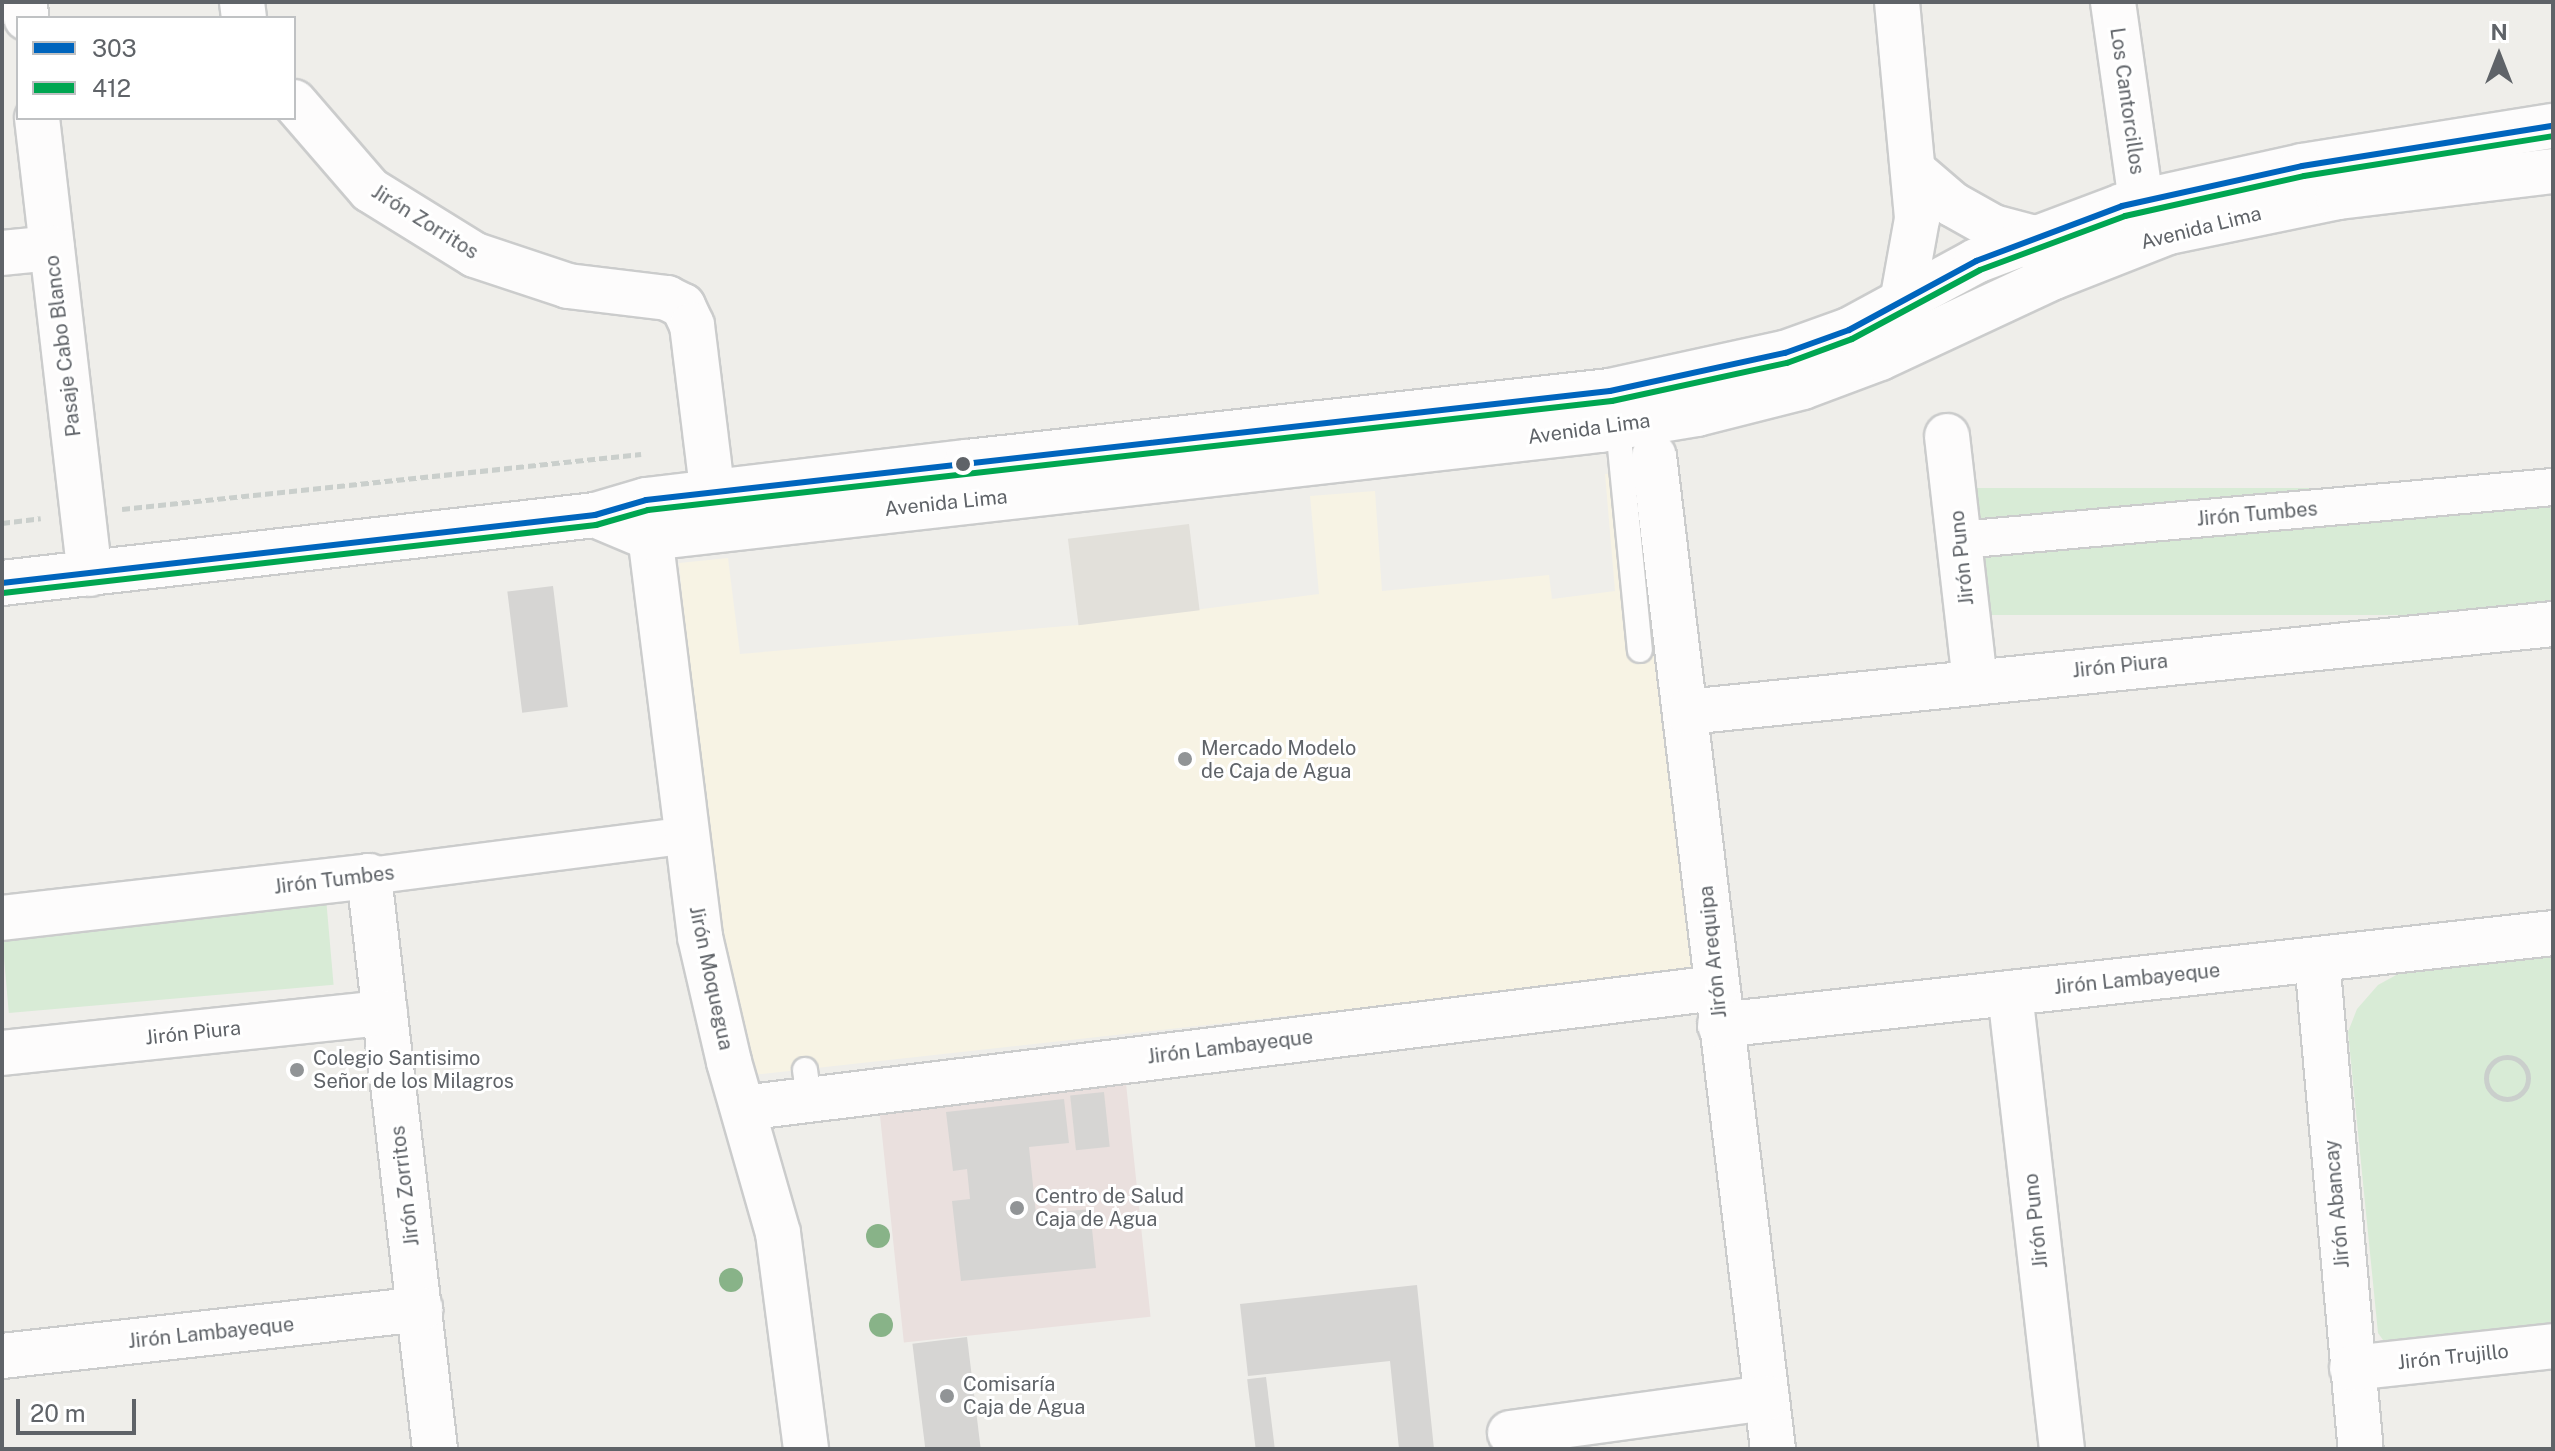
<!DOCTYPE html>
<meta charset="utf-8">
<style>
body{margin:0}
#map{position:relative;width:2555px;height:1451px;overflow:hidden;background:#efeeea;font-family:"Public Sans",sans-serif}
div>[style]{position:absolute}
.commercial>*{inset:0;background:#f7f3e4}
.education>*{inset:0;background:#e2e0da;transform-origin:0 0}
.medical>*{inset:0;background:#eae0de;transform-origin:0 0}
.green>*{inset:0;background:#d8ebd6;transform-origin:0 0}
.building>*{inset:0;background:#d6d5d3;transform-origin:0 0}
.path>*{height:5px;margin-top:-2.5px;transform-origin:0;background:repeating-linear-gradient(90deg,#cacfcc 0 8px,transparent 0 12px)}
.path>.ring{margin:-2.5px;padding:0;box-sizing:content-box;background:none;border:5px solid #cacfcc;border-radius:50%}
.roads{filter:drop-shadow(2px 0 #cbcccc) drop-shadow(-2px 0 #cbcccc) drop-shadow(0 2px #cbcccc) drop-shadow(0 -2px #cbcccc)}
.service>*{height:24px;margin:-12px;padding:0 12px;transform-origin:12px;border-radius:12px;background:#fdfcfc}
.pedestrian>*{height:36px;margin:-18px;padding:0 18px;transform-origin:18px;border-radius:18px;background:#fdfcfc}
.minor>*{height:44px;margin:-22px;padding:0 22px;transform-origin:22px;border-radius:22px;background:#fdfcfc}
.tertiary>*{height:44px;margin:-22px;padding:0 22px;transform-origin:22px;border-radius:22px;background:#fdfcfc}
.secondary>*{height:44px;margin:-22px;padding:0 22px;transform-origin:22px;border-radius:22px;background:#fdfcfc}
.bus-1>*{height:6px;margin:-3px;padding:0 3px;transform-origin:3px;border-radius:3px;background:#0065bd}
.bus-2>*{height:6px;margin:-3px;padding:0 3px;transform-origin:3px;border-radius:3px;background:#00a651}
.trees>*{width:24px;height:24px;margin:-12px;border-radius:50%;background:#88b388}
.dots>*{width:22px;height:22px;translate:-50% -50%;box-sizing:border-box;border:4px solid #fff;border-radius:50%}
span{translate:-50% -50%;white-space:nowrap;text-align:center;line-height:1.15;-webkit-text-stroke:6px #fff;paint-order:stroke}
.street-label{font-size:20px;color:#5f6368}
.poi-label{font-size:20px;color:#5f6368}
.left{translate:0 -50%;text-align:left}
.frame{position:absolute;inset:0;border:4px solid #5f6368;pointer-events:none}
.legend{position:absolute;left:16px;top:16px;width:280px;height:104px;box-sizing:border-box;background:#fff;border:2px solid #bfc1c3;margin:0;padding:10px 14px;list-style:none;font-size:24px;color:#5f6368}
.legend li{display:flex;align-items:center;gap:16px;height:40px}
.legend b{width:40px;border:2px solid #bfc1c3}
.north{position:absolute;left:2459px;top:16px;width:80px;height:80px;-webkit-text-stroke:6px #fff;paint-order:stroke;rotate:0deg;font-size:22px;font-weight:700;line-height:32px;text-align:center;color:#5f6368}
.north::after{content:'';display:block;margin:auto;width:28px;height:36px;background:#5f6368;clip-path:polygon(50% 0,100% 100%,50% 72%,0 100%)}
.scale{position:absolute;left:16px;top:1399px;width:120px;height:36px;box-sizing:border-box;border:4px solid #5f6368;border-top:0;padding-left:10px;font-size:24px;line-height:28px;white-space:nowrap;color:#5f6368;-webkit-text-stroke:6px #fff;paint-order:stroke}
</style>
<div id="map">
<div class="commercial">
<i style="clip-path:polygon(1642px 470px,1695px 971px,752px 1075px,707px 860px,679px 563px,728px 558px,740px 654px,1078px 625px,1319px 594px,1310px 496px,1375px 491px,1382px 591px,1549px 575px,1552px 599px,1615px 591px,1605px 474px)"></i>
</div>
<div class="education">
<i style="left:1189px;top:524px;width:87px;height:122px;rotate:83deg"></i>
</div>
<div class="medical">
<i style="left:1125px;top:1074px;width:244px;height:248px;rotate:84deg"></i>
</div>
<div class="green">
<i style="left:2553px;top:488px;width:127px;height:588px;rotate:90deg"></i>
<i style="left:326px;top:898px;width:87px;height:326px;rotate:85deg"></i>
<i style="clip-path:polygon(2553px 952px,2553px 1323px,2386px 1344px,2378px 1333px,2348px 1032px,2357px 1009px,2378px 985px,2398px 974px)"></i>
</div>
<div class="building">
<i style="left:553px;top:586px;width:122px;height:46px;rotate:83deg"></i>
<i style="left:1104px;top:1092px;width:55px;height:34px;rotate:84deg"></i>
<i style="clip-path:polygon(1064px 1099px,1069px 1143px,1029px 1147px,1036px 1214px,1090px 1209px,1096px 1268px,961px 1281px,952px 1201px,970px 1199px,967px 1169px,953px 1171px,946px 1112px)"></i>
<i style="clip-path:polygon(1417px 1285px,1434px 1449px,1399px 1449px,1390px 1361px,1248px 1376px,1240px 1304px)"></i>
<i style="left:967px;top:1337px;width:113px;height:55px;rotate:83deg"></i>
<i style="left:1266px;top:1377px;width:73px;height:19px;rotate:83deg"></i>
</div>
<div class="path">
<i style="left:122px;top:509px;width:522px;rotate:-6.05deg"></i>
<i style="left:2px;top:523px;width:39px;rotate:-7deg"></i>
<i class="ring" style="left:2486px;top:1057px;width:37px;height:37px"></i>
</div>
<div class="roads">
<div class="service">
<i style="left:1618px;top:427px;width:224px;rotate:84.4deg"></i>
<i style="left:805px;top:1070px;width:29px;rotate:82deg"></i>
</div>
<div class="pedestrian">
<i style="left:1960px;top:540px;width:595px;rotate:-5.11deg"></i>
<i style="left:369px;top:876px;width:298px;rotate:-7.3deg"></i>
</div>
<div class="minor">
<i style="left:25px;top:2px;width:16px;rotate:86deg"></i>
<i style="left:242px;top:2px;width:16px;rotate:83deg"></i>
<i style="left:2113px;top:2px;width:200px;rotate:82deg"></i>
<i style="left:294px;top:102px;width:116px;rotate:49.2deg"></i>
<i style="left:370px;top:190px;width:123px;rotate:31.8deg"></i>
<i style="left:475px;top:255px;width:98px;rotate:18.4deg"></i>
<i style="left:568px;top:286px;width:100px;rotate:6.9deg"></i>
<i style="left:667px;top:298px;width:18px;rotate:27deg"></i>
<i style="left:683px;top:306px;width:21px;rotate:65deg"></i>
<i style="left:692px;top:325px;width:205px;rotate:83deg"></i>
<i style="left:37px;top:118px;width:459px;rotate:83.4deg"></i>
<i style="left:2px;top:253px;width:50px;rotate:-5.7deg"></i>
<i style="left:1947px;top:436px;width:246px;rotate:83.5deg"></i>
<i style="left:1654px;top:456px;width:1000px;rotate:83.17deg"></i>
<i style="left:1687px;top:712px;width:870px;rotate:-5.8deg"></i>
<i style="left:2px;top:918px;width:369px;rotate:-6.5deg"></i>
<i style="left:369px;top:876px;width:577px;rotate:83.43deg"></i>
<i style="left:2317px;top:960px;width:491px;rotate:84.9deg"></i>
<i style="left:2010px;top:993px;width:459px;rotate:83.5deg"></i>
<i style="left:1720px;top:1025px;width:838px;rotate:-6.3deg"></i>
<i style="left:2px;top:1053px;width:385px;rotate:-6deg"></i>
<i style="left:743px;top:1108px;width:980px;rotate:-7.03deg"></i>
<i style="left:2px;top:1356px;width:421px;rotate:-6.4deg"></i>
<i style="left:2352px;top:1368px;width:202px;rotate:-6.2deg"></i>
<i style="left:1510px;top:1433px;width:259px;rotate:-7.8deg"></i>
</div>
<div class="tertiary">
<i style="left:1897px;top:2px;width:218px;rotate:84.7deg"></i>
<i style="left:1917px;top:219px;width:84px;rotate:100.2deg"></i>
<i style="left:1916px;top:173px;width:48px;rotate:40.7deg"></i>
<i style="left:1952px;top:204px;width:47px;rotate:29.3deg"></i>
<i style="left:1993px;top:227px;width:39px;rotate:15deg"></i>
<i style="left:2031px;top:237px;width:28px;rotate:60deg"></i>
</div>
<div class="secondary">
<i style="left:647px;top:511px;width:429px;rotate:82.9deg"></i>
<i style="left:700px;top:937px;width:128px;rotate:76.9deg"></i>
<i style="left:729px;top:1062px;width:178px;rotate:74deg"></i>
<i style="left:778px;top:1233px;width:218px;rotate:82.6deg"></i>
<i style="left:595px;top:515px;width:60px;rotate:22.7deg"></i>
<i style="left:650px;top:538px;width:956px;rotate:-6.49deg"></i>
<i style="left:1600px;top:430px;width:98px;rotate:-9.4deg"></i>
<i style="left:1697px;top:414px;width:109px;rotate:-14.3deg"></i>
<i style="left:1803px;top:387px;width:82px;rotate:-20.6deg"></i>
<i style="left:1880px;top:358px;width:192px;rotate:-25deg"></i>
<i style="left:2054px;top:277px;width:123px;rotate:-21.4deg"></i>
<i style="left:2169px;top:232px;width:173px;rotate:-11.7deg"></i>
<i style="left:2338px;top:197px;width:217px;rotate:-6.9deg"></i>
<i style="left:2px;top:583px;width:597px;rotate:-6.54deg"></i>
<i style="left:595px;top:515px;width:53px;rotate:-16.4deg"></i>
<i style="left:646px;top:500px;width:323px;rotate:-6.8deg"></i>
<i style="left:967px;top:462px;width:647px;rotate:-6.3deg"></i>
<i style="left:1610px;top:391px;width:179px;rotate:-12.3deg"></i>
<i style="left:1785px;top:353px;width:68px;rotate:-19.8deg"></i>
<i style="left:1849px;top:330px;width:145px;rotate:-28.5deg"></i>
<i style="left:1976px;top:261px;width:156px;rotate:-20.6deg"></i>
<i style="left:2122px;top:206px;width:184px;rotate:-12.5deg"></i>
<i style="left:2302px;top:166px;width:254px;rotate:-9.1deg"></i>
</div>
</div>
<div class="bus-1">
<i style="left:2px;top:583px;width:597px;rotate:-6.54deg"></i>
<i style="left:595px;top:515px;width:53px;rotate:-16.4deg"></i>
<i style="left:646px;top:500px;width:970px;rotate:-6.45deg"></i>
<i style="left:1610px;top:391px;width:179px;rotate:-12.3deg"></i>
<i style="left:1785px;top:353px;width:68px;rotate:-19.8deg"></i>
<i style="left:1849px;top:330px;width:145px;rotate:-28.5deg"></i>
<i style="left:1976px;top:261px;width:156px;rotate:-20.6deg"></i>
<i style="left:2122px;top:206px;width:184px;rotate:-12.5deg"></i>
<i style="left:2302px;top:166px;width:254px;rotate:-9.1deg"></i>
</div>
<div class="bus-2">
<i style="left:3px;top:593px;width:597px;rotate:-6.54deg"></i>
<i style="left:596px;top:525px;width:54px;rotate:-16.1deg"></i>
<i style="left:648px;top:510px;width:970px;rotate:-6.45deg"></i>
<i style="left:1612px;top:401px;width:179px;rotate:-12.3deg"></i>
<i style="left:1787px;top:363px;width:69px;rotate:-20.3deg"></i>
<i style="left:1852px;top:339px;width:145px;rotate:-28.3deg"></i>
<i style="left:1980px;top:270px;width:155px;rotate:-20.4deg"></i>
<i style="left:2125px;top:216px;width:183px;rotate:-12.6deg"></i>
<i style="left:2304px;top:176px;width:252px;rotate:-9.1deg"></i>
</div>
<div class="trees">
<i style="left:878px;top:1236px"></i>
<i style="left:731px;top:1280px"></i>
<i style="left:881px;top:1325px"></i>
</div>
<div class="dots">
<i style="left:963px;top:464px;background:#5f6368"></i>
<i style="left:1185px;top:759px;background:#919496"></i>
<i style="left:297px;top:1070px;background:#919496"></i>
<i style="left:1017px;top:1208px;background:#919496"></i>
<i style="left:947px;top:1396px;background:#919496"></i>
</div>
<div class="street-label">
<span style="left:2127px;top:101px;rotate:82deg">Los Cantorcillos</span>
<span style="left:425px;top:222px;rotate:32deg">Jirón Zorritos</span>
<span style="left:2201px;top:228px;rotate:-14deg">Avenida Lima</span>
<span style="left:63px;top:346px;rotate:-97deg">Pasaje Cabo Blanco</span>
<span style="left:1589px;top:429px;rotate:-8deg">Avenida Lima</span>
<span style="left:946px;top:503px;rotate:-6deg">Avenida Lima</span>
<span style="left:2257px;top:514px;rotate:-5deg">Jirón Tumbes</span>
<span style="left:1962px;top:558px;rotate:-96deg">Jirón Puno</span>
<span style="left:2120px;top:666px;rotate:-6deg">Jirón Piura</span>
<span style="left:334px;top:880px;rotate:-7deg">Jirón Tumbes</span>
<span style="left:1713px;top:952px;rotate:-96deg">Jirón Arequipa</span>
<span style="left:711px;top:978px;rotate:78deg">Jirón Moquegua</span>
<span style="left:2137px;top:979px;rotate:-6deg">Jirón Lambayeque</span>
<span style="left:193px;top:1033px;rotate:-6deg">Jirón Piura</span>
<span style="left:1230px;top:1047px;rotate:-7deg">Jirón Lambayeque</span>
<span style="left:405px;top:1186px;rotate:-97deg">Jirón Zorritos</span>
<span style="left:2337px;top:1204px;rotate:-95deg">Jirón Abancay</span>
<span style="left:2036px;top:1221px;rotate:-96deg">Jirón Puno</span>
<span style="left:211px;top:1333px;rotate:-6deg">Jirón Lambayeque</span>
<span style="left:2453px;top:1357px;rotate:-6deg">Jirón Trujillo</span>
</div>
<div class="poi-label">
<span class="left" style="left:1201px;top:760px">Mercado Modelo<br>de Caja de Agua</span>
<span class="left" style="left:313px;top:1070px">Colegio Santisimo<br>Señor de los Milagros</span>
<span class="left" style="left:1035px;top:1208px">Centro de Salud<br>Caja de Agua</span>
<span class="left" style="left:963px;top:1396px">Comisaría<br>Caja de Agua</span>
</div>
<div class="frame"></div>
<ul class="legend">
<li><b style="height:10px;background:#0065bd"></b>303</li>
<li><b style="height:10px;background:#00a651"></b>412</li>
</ul>
<div class="north">N</div>
<div class="scale">20 m</div>
</div>
